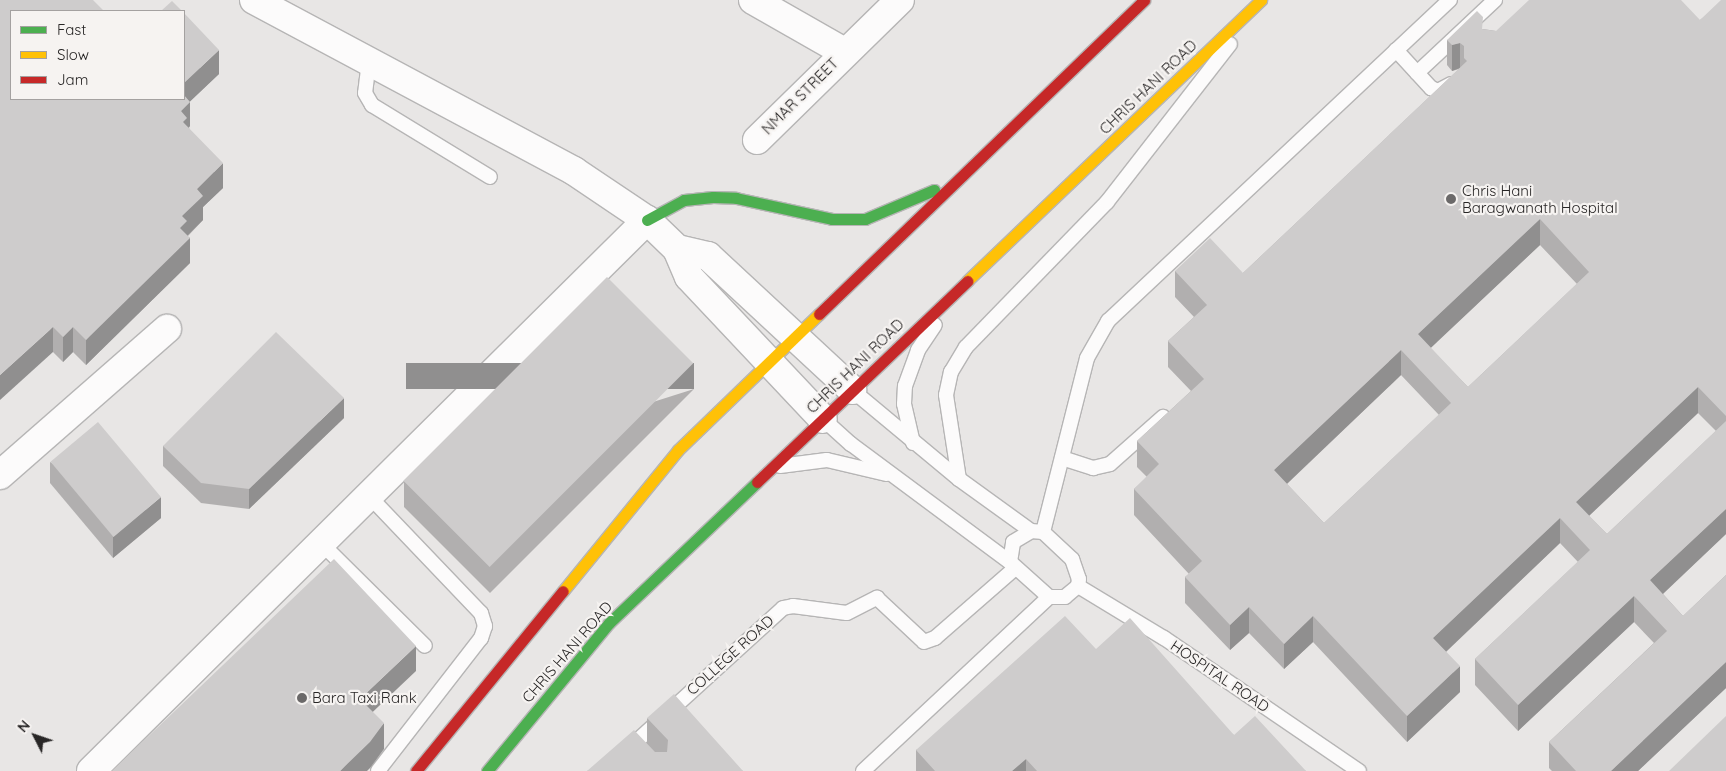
<!DOCTYPE html>
<style>
body{margin:0}
#map{position:relative;width:1726px;height:771px;overflow:hidden;background:#e8e6e5;font-family:Quicksand,sans-serif}
div>[style]{position:absolute}
.roads{filter:drop-shadow(1px 0 #b6b5b5) drop-shadow(-1px 0 #b6b5b5) drop-shadow(0 1px #b6b5b5) drop-shadow(0 -1px #b6b5b5)}
.lane>*{height:14px;margin:-7px;padding:0 7px;transform-origin:7px;border-radius:7px;background:#fcfbfb}
.street>*{height:28px;margin:-14px;padding:0 14px;transform-origin:14px;border-radius:14px;background:#fcfbfb}
.fast>*{height:11px;margin:-5.5px;padding:0 5.5px;transform-origin:5.5px;border-radius:5.5px;background:#4caf50}
.slow>*{height:11px;margin:-5.5px;padding:0 5.5px;transform-origin:5.5px;border-radius:5.5px;background:#ffc107}
.jam>*{height:11px;margin:-5.5px;padding:0 5.5px;transform-origin:5.5px;border-radius:5.5px;background:#c62828}
.wall>*{inset:0;background:#b1afaf}
.shaded-wall>*{inset:0;background:#908f8f;transform-origin:0 0}
.building>*{inset:0;background:#cecccc;transform-origin:0 0}
.dots>*{width:14px;height:14px;translate:-50% -50%;box-sizing:border-box;border:2px solid #f6f3f1;border-radius:50%}
span{translate:-50% -50%;white-space:nowrap;text-align:center;line-height:1.15;-webkit-text-stroke:4.5px #f6f3f1;paint-order:stroke}
.street-label{font-size:15px;color:#282626}
.poi-label{font-size:15px;color:#282626}
.left{translate:0 -50%;text-align:left}
.legend{position:absolute;left:10px;top:10px;width:175px;height:90px;box-sizing:border-box;background:#f6f3f1;border:1px solid #a4a1a0;margin:0;padding:6px 9px;list-style:none;font-size:15px;color:#282626}
.legend li{display:flex;align-items:center;gap:10px;height:25px}
.legend b{width:25px;border:1px solid #a4a1a0}
.north{position:absolute;left:10px;top:711px;width:50px;height:50px;-webkit-text-stroke:4px #f6f3f1;paint-order:stroke;rotate:311deg;font-size:14px;font-weight:700;line-height:20px;text-align:center;color:#282626}
.north::after{content:'';display:block;margin:auto;width:18px;height:22px;background:#282626;clip-path:polygon(50% 0,100% 100%,50% 72%,0 100%)}
</style>
<div id="map">
<div class="roads">
<div class="lane">
<i style="left:1396px;top:50px;width:52px;rotate:47.4deg"></i>
<i style="left:1431px;top:88px;width:8px;rotate:23deg"></i>
<i style="left:1438px;top:91px;width:15px;rotate:-28deg"></i>
<i style="left:369px;top:61px;width:32px;rotate:97deg"></i>
<i style="left:365px;top:93px;width:14px;rotate:60deg"></i>
<i style="left:372px;top:105px;width:138px;rotate:31.4deg"></i>
<i style="left:1417px;top:73px;width:107px;rotate:-43.1deg"></i>
<i style="left:852px;top:390px;width:139px;rotate:39.8deg"></i>
<i style="left:959px;top:479px;width:89px;rotate:35.8deg"></i>
<i style="left:823px;top:419px;width:38px;rotate:42deg"></i>
<i style="left:851px;top:444px;width:198px;rotate:36.6deg"></i>
<i style="left:913px;top:443px;width:40px;rotate:-103deg"></i>
<i style="left:904px;top:404px;width:18px;rotate:-87deg"></i>
<i style="left:905px;top:386px;width:38px;rotate:-70deg"></i>
<i style="left:918px;top:350px;width:30px;rotate:-56deg"></i>
<i style="left:1062px;top:458px;width:33px;rotate:18deg"></i>
<i style="left:1093px;top:468px;width:17px;rotate:-13deg"></i>
<i style="left:1110px;top:464px;width:71px;rotate:-41.6deg"></i>
<i style="left:780px;top:466px;width:47px;rotate:-7.3deg"></i>
<i style="left:827px;top:460px;width:61px;rotate:13.3deg"></i>
<i style="left:959px;top:479px;width:85px;rotate:-98.8deg"></i>
<i style="left:946px;top:395px;width:24px;rotate:-78deg"></i>
<i style="left:951px;top:372px;width:29px;rotate:-59deg"></i>
<i style="left:966px;top:347px;width:202px;rotate:-45.8deg"></i>
<i style="left:1107px;top:202px;width:200px;rotate:-52.1deg"></i>
<i style="left:369px;top:496px;width:162px;rotate:46.3deg"></i>
<i style="left:481px;top:613px;width:14px;rotate:73deg"></i>
<i style="left:485px;top:626px;width:13px;rotate:108deg"></i>
<i style="left:481px;top:638px;width:168px;rotate:127.8deg"></i>
<i style="left:1031px;top:531px;width:12px;rotate:5deg"></i>
<i style="left:1043px;top:532px;width:40px;rotate:43deg"></i>
<i style="left:1072px;top:559px;width:21px;rotate:71deg"></i>
<i style="left:1079px;top:579px;width:7px;rotate:98deg"></i>
<i style="left:1078px;top:586px;width:17px;rotate:140deg"></i>
<i style="left:1065px;top:597px;width:16px;rotate:180deg"></i>
<i style="left:1049px;top:597px;width:52px;rotate:-138.1deg"></i>
<i style="left:1010px;top:562px;width:20px;rotate:-81deg"></i>
<i style="left:1013px;top:542px;width:21px;rotate:-31deg"></i>
<i style="left:1043px;top:532px;width:179px;rotate:-75.8deg"></i>
<i style="left:1087px;top:358px;width:43px;rotate:-60.4deg"></i>
<i style="left:1108px;top:321px;width:469px;rotate:-43.2deg"></i>
<i style="left:321px;top:543px;width:146px;rotate:44.7deg"></i>
<i style="left:1078px;top:586px;width:100px;rotate:31.2deg"></i>
<i style="left:1164px;top:638px;width:236px;rotate:34.3deg"></i>
<i style="left:604px;top:771px;width:242px;rotate:-42.3deg"></i>
<i style="left:783px;top:608px;width:10px;rotate:-11deg"></i>
<i style="left:793px;top:606px;width:54px;rotate:7.4deg"></i>
<i style="left:847px;top:613px;width:34px;rotate:-27deg"></i>
<i style="left:877px;top:598px;width:64px;rotate:43.1deg"></i>
<i style="left:924px;top:642px;width:12px;rotate:-20deg"></i>
<i style="left:935px;top:638px;width:105px;rotate:-41.1deg"></i>
<i style="left:863px;top:771px;width:255px;rotate:-43.1deg"></i>
</div>
<div class="street">
<i style="left:254px;top:0;width:363px;rotate:28.1deg"></i>
<i style="left:574px;top:171px;width:88px;rotate:33.9deg"></i>
<i style="left:647px;top:220px;width:42px;rotate:44deg"></i>
<i style="left:677px;top:249px;width:30px;rotate:67deg"></i>
<i style="left:689px;top:277px;width:195px;rotate:46.7deg"></i>
<i style="left:753px;top:0;width:105px;rotate:29.7deg"></i>
<i style="left:757px;top:140px;width:200px;rotate:-44.4deg"></i>
<i style="left:677px;top:249px;width:32px;rotate:13deg"></i>
<i style="left:708px;top:256px;width:197px;rotate:42.9deg"></i>
<i style="left:0;top:475px;width:222px;rotate:-41.2deg"></i>
<i style="left:91px;top:771px;width:783px;rotate:-44.74deg"></i>
</div>
<div class="fast">
<i style="left:647px;top:220px;width:42px;rotate:-28.4deg"></i>
<i style="left:684px;top:200px;width:29px;rotate:-6deg"></i>
<i style="left:713px;top:197px;width:23px;rotate:2deg"></i>
<i style="left:736px;top:198px;width:98px;rotate:12.3deg"></i>
<i style="left:832px;top:219px;width:33px"></i>
<i style="left:865px;top:219px;width:75px;rotate:-22.8deg"></i>
<i style="left:487px;top:771px;width:192px;rotate:-50.5deg"></i>
<i style="left:609px;top:623px;width:204px;rotate:-43.6deg"></i>
</div>
<div class="slow">
<i style="left:967px;top:281px;width:407px;rotate:-43.7deg"></i>
<i style="left:563px;top:591px;width:182px;rotate:-50.8deg"></i>
<i style="left:678px;top:450px;width:196px;rotate:-44deg"></i>
</div>
<div class="jam">
<i style="left:819px;top:314px;width:452px;rotate:-44deg"></i>
<i style="left:757px;top:482px;width:291px;rotate:-43.7deg"></i>
<i style="left:416px;top:771px;width:232px;rotate:-50.8deg"></i>
</div>
</div>
<div class="wall">
<i style="clip-path:polygon(evenodd,1726px 0,1726px 534px,1663px 594px,1683px 616px,1726px 575px,1726px 688px,1638px 771px,1552px 771px,1549px 768px,1549px 742px,1654px 643px,1634px 622px,1518px 731px,1475px 685px,1475px 659px,1578px 562px,1560px 543px,1446px 652px,1460px 692px,1407px 742px,1313px 642px,1284px 669px,1249px 633px,1230px 650px,1185px 603px,1185px 577px,1189px 574px,1134px 515px,1134px 489px,1147px 477px,1137px 467px,1137px 441px,1191px 391px,1168px 367px,1168px 341px,1194px 317px,1175px 297px,1175px 271px,1243px 273px,1459px 69px,1452px 71px,1447px 65px,1447px 40px,1483px 29px,1496px 31px,1700px 20px,1726px 0,1540px 245px,1577px 284px,1468px 387px,1430px 348px,1540px 245px,1726px 0,1401px 375px,1439px 415px,1324px 523px,1287px 484px,1401px 375px,1726px 0,1698px 413px,1716px 431px,1607px 534px,1589px 516px,1698px 413px)"></i>
<i style="clip-path:polygon(11px 11px,219px 74px,190px 101px,190px 126px,189px 128px,223px 188px,203px 207px,203px 220px,188px 236px,190px 263px,86px 365px,73px 352px,63px 362px,53px 352px)"></i>
<i style="clip-path:polygon(694px 389px,490px 593px,404px 507px,404px 481px)"></i>
<i style="clip-path:polygon(344px 418px,249px 509px,201px 503px,163px 466px,163px 446px)"></i>
<i style="clip-path:polygon(50px 462px,161px 518px,113px 558px,50px 483px)"></i>
<i style="clip-path:polygon(1096px 649px,1234px 735px,1306px 771px,916px 771px,916px 750px)"></i>
<i style="clip-path:polygon(647px 718px,743px 771px,587px 771px,647px 743px)"></i>
</div>
<div class="shaded-wall">
<i style="clip-path:polygon(1460px 43px,1460px 68px,1452px 71px,1452px 45px)"></i>
<i style="clip-path:polygon(219px 50px,219px 74px,178px 113px,184px 99px,184px 83px)"></i>
<i style="clip-path:polygon(190px 102px,190px 126px,187px 129px,187px 142px,181px 111px)"></i>
<i style="clip-path:polygon(223px 163px,223px 188px,203px 207px,203px 220px,187px 236px,190px 238px,190px 263px,86px 365px,86px 340px,180px 228px,182px 216px,197px 189px)"></i>
<i style="clip-path:polygon(1540px 219px,1540px 245px,1418px 360px,1418px 334px)"></i>
<i style="clip-path:polygon(53px 327px,53px 352px,0 400px,0 375px)"></i>
<i style="clip-path:polygon(73px 327px,73px 352px,63px 362px,63px 337px)"></i>
<i style="clip-path:polygon(1401px 350px,1401px 375px,1274px 496px,1274px 470px)"></i>
<i style="left:694px;top:363px;width:26px;height:288px;rotate:90deg"></i>
<i style="clip-path:polygon(1698px 387px,1698px 413px,1576px 528px,1576px 502px)"></i>
<i style="clip-path:polygon(344px 398px,344px 418px,249px 509px,249px 489px)"></i>
<i style="clip-path:polygon(161px 497px,161px 518px,113px 558px,113px 537px)"></i>
<i style="clip-path:polygon(1726px 509px,1726px 534px,1650px 606px,1650px 580px)"></i>
<i style="clip-path:polygon(1560px 518px,1560px 543px,1433px 664px,1433px 638px)"></i>
<i style="clip-path:polygon(1634px 596px,1634px 622px,1518px 731px,1518px 705px)"></i>
<i style="clip-path:polygon(1249px 607px,1249px 633px,1230px 650px,1230px 625px)"></i>
<i style="clip-path:polygon(1313px 616px,1313px 642px,1284px 669px,1284px 644px)"></i>
<i style="clip-path:polygon(416px 646px,416px 671px,360px 724px,360px 699px)"></i>
<i style="clip-path:polygon(1726px 662px,1726px 688px,1638px 771px,1611px 771px)"></i>
<i style="clip-path:polygon(1460px 666px,1460px 692px,1407px 742px,1407px 716px)"></i>
<i style="clip-path:polygon(384px 723px,384px 749px,370px 768px,367px 771px,340px 771px)"></i>
<i style="clip-path:polygon(1026px 759px,1026px 771px,1012px 771px)"></i>
</div>
<div class="building">
<i style="clip-path:polygon(0 0,93px 0,104px 11px,11px 11px,11px 99px,184px 99px,184px 95px,190px 102px,181px 111px,187px 118px,183px 122px,223px 163px,197px 189px,203px 196px,182px 216px,187px 221px,180px 228px,190px 238px,86px 340px,73px 327px,63px 337px,53px 327px,0 375px)"></i>
<i style="clip-path:polygon(evenodd,1529px 0,1681px 0,1700px 20px,1721px 0,1726px 0,1726px 416px,1698px 387px,1576px 502px,1607px 534px,1726px 421px,1726px 509px,1650px 580px,1683px 616px,1726px 575px,1726px 662px,1611px 771px,1576px 771px,1549px 742px,1667px 631px,1634px 596px,1518px 705px,1475px 659px,1590px 550px,1560px 518px,1433px 638px,1460px 666px,1407px 716px,1313px 616px,1284px 644px,1249px 607px,1230px 625px,1185px 577px,1202px 561px,1134px 489px,1159px 464px,1137px 441px,1204px 379px,1168px 341px,1207px 305px,1175px 271px,1210px 238px,1243px 273px,1467px 61px,1464px 58px,1464px 46px,1460px 43px,1452px 45px,1447px 40px,1477px 11px,1483px 17px,1482px 29px,1496px 31px,1529px 0,1540px 219px,1589px 272px,1468px 387px,1418px 334px,1540px 219px,1529px 0,1401px 350px,1451px 403px,1324px 523px,1274px 470px,1401px 350px)"></i>
<i style="clip-path:polygon(172px 1px,182px 11px,161px 11px)"></i>
<i style="clip-path:polygon(184px 13px,219px 50px,184px 83px)"></i>
<i style="left:607px;top:277px;width:122px;height:288px;rotate:45deg"></i>
<i style="clip-path:polygon(276px 332px,344px 398px,249px 489px,201px 483px,163px 446px)"></i>
<i style="left:98px;top:422px;width:98px;height:62px;rotate:50deg"></i>
<i style="clip-path:polygon(334px 559px,416px 646px,360px 699px,384px 723px,370px 742px,340px 771px,112px 771px)"></i>
<i style="clip-path:polygon(1065px 616px,1096px 649px,1130px 618px,1234px 735px,1255px 716px,1306px 771px,1037px 771px,1026px 759px,1012px 771px,935px 771px,916px 750px)"></i>
<i style="clip-path:polygon(674px 694px,743px 771px,587px 771px,634px 730px,655px 752px,667px 752px,668px 740px,647px 718px)"></i>
<i style="clip-path:polygon(1726px 716px,1726px 771px,1669px 771px)"></i>
</div>
<div class="dots">
<i style="left:1451px;top:199px;background:#6b6969"></i>
<i style="left:302px;top:698px;background:#6b6969"></i>
</div>
<div class="street-label">
<span style="left:1148px;top:87px;rotate:-44deg">CHRIS HANI ROAD</span>
<span style="left:800px;top:96px;rotate:-45deg">NMAR STREET</span>
<span style="left:855px;top:366px;rotate:-44deg">CHRIS HANI ROAD</span>
<span style="left:567px;top:652px;rotate:-49deg">CHRIS HANI ROAD</span>
<span style="left:730px;top:655px;rotate:-42deg">COLLEGE ROAD</span>
<span style="left:1220px;top:676px;rotate:34deg">HOSPITAL ROAD</span>
</div>
<div class="poi-label">
<span class="left" style="left:1462px;top:199px">Chris Hani<br>Baragwanath Hospital</span>
<span class="left" style="left:312px;top:698px">Bara Taxi Rank</span>
</div>
<ul class="legend">
<li><b style="height:6px;background:#4caf50"></b>Fast</li>
<li><b style="height:6px;background:#ffc107"></b>Slow</li>
<li><b style="height:6px;background:#c62828"></b>Jam</li>
</ul>
<div class="north">N</div>
</div>
